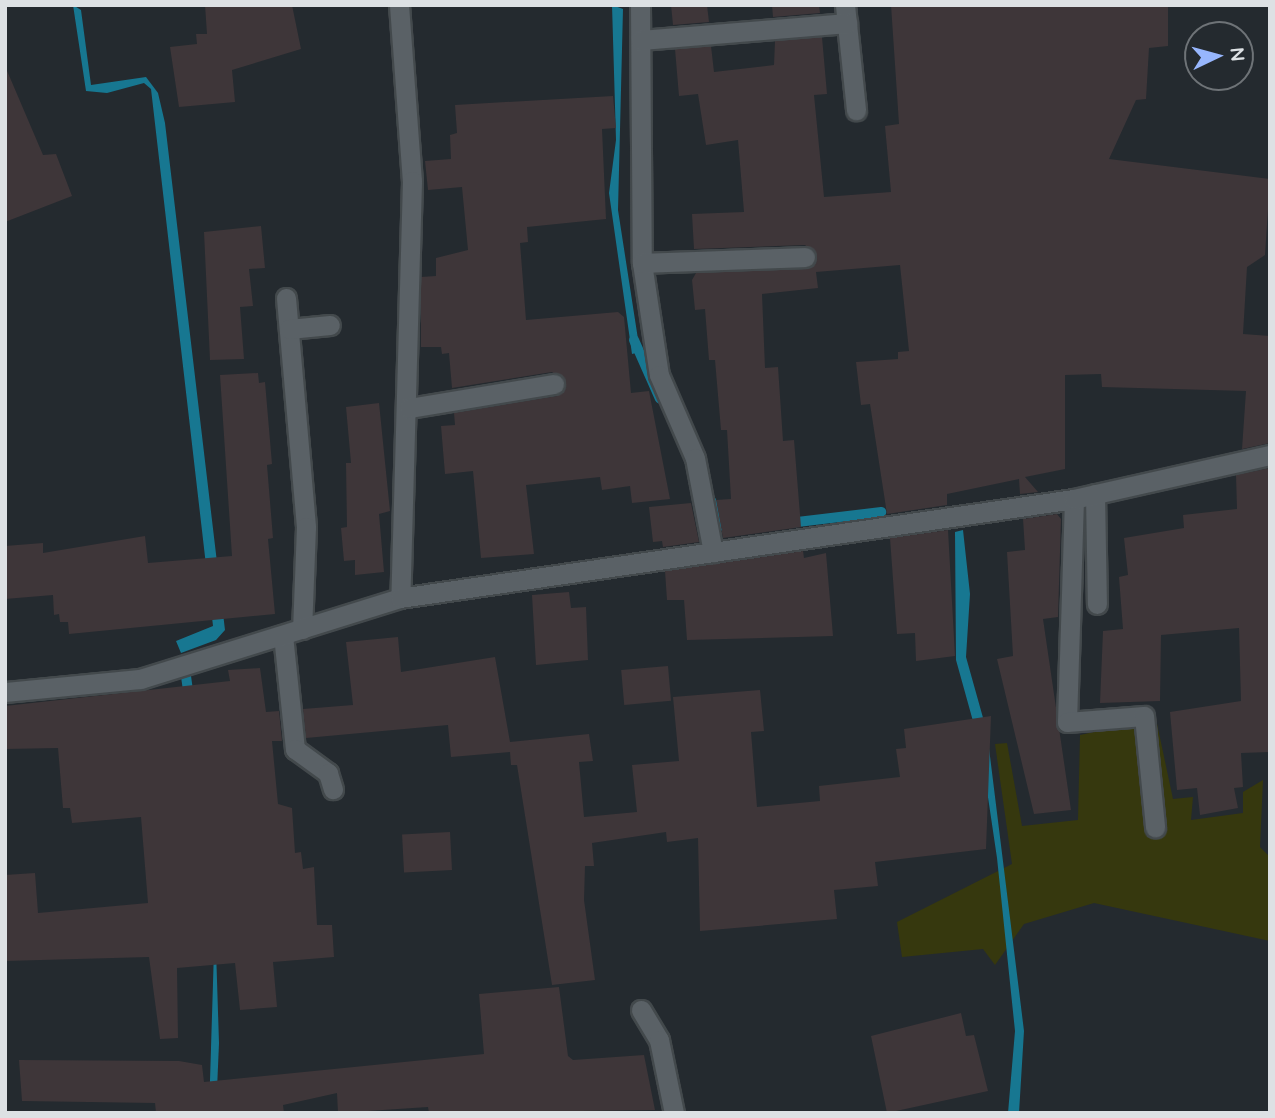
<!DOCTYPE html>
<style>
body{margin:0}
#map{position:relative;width:1275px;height:1118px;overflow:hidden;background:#242a2f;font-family:Quicksand,sans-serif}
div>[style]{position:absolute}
.green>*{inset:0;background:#36380e}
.water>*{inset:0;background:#177791}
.stream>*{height:10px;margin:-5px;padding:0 5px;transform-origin:5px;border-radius:5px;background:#177791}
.building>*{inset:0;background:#3e3639;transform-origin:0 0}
.roads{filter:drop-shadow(2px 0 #43494c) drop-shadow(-2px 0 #43494c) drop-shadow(0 2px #43494c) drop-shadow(0 -2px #43494c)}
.minor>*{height:19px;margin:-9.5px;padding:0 9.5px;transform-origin:9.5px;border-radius:9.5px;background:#5a6166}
span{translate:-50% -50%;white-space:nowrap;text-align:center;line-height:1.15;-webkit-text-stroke:5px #242a2f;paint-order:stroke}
.frame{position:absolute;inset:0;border:7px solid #dde1e4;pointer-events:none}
.north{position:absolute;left:1184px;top:21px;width:70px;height:70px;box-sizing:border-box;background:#242a2f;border:2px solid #6e7377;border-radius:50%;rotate:85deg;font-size:19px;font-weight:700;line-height:28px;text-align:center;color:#dde1e4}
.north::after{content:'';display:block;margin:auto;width:24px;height:32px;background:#97b6fd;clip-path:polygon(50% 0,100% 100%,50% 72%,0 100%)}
</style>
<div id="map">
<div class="green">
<i style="clip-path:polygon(1156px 719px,1173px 799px,1193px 797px,1191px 820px,1243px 813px,1243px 792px,1263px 780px,1260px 847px,1270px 857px,1270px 941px,1094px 903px,1024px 924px,995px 965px,983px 949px,902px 957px,897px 922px,1012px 864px,995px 744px,1007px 743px,1022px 826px,1078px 820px,1080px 735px)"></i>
</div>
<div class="water">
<i style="clip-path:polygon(73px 5px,81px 10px,91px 85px,146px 77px,158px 93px,165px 123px,225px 630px,216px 640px,181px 653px,176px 641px,213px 626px,151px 89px,144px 83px,107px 93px,86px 91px)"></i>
<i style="clip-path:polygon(612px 5px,623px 9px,618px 210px,640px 352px,632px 354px,609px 193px,616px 140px)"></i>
<i style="clip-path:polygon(963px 530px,970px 594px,966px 657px,987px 732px,1024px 1031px,1019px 1113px,1008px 1113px,1015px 1031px,997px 858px,981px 750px,956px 660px,955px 532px)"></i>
<i style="clip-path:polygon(215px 918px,219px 1043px,216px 1113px,209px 1113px)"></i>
</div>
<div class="stream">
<i style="left:634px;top:340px;width:64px;rotate:66.2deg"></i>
<i style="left:708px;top:495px;width:36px;rotate:62deg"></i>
<i style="left:789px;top:523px;width:93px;rotate:-6.8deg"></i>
<i style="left:184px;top:662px;width:36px;rotate:82deg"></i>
</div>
<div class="building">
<i style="clip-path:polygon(205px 5px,292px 5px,301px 49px,232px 70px,235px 102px,179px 107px,170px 47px,197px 44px,196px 34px,207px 34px)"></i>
<i style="clip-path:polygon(671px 5px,707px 5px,709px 22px,673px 25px)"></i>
<i style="clip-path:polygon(772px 5px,819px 5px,820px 13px,773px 17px)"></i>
<i style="clip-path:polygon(891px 5px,1168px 5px,1168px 46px,1149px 48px,1146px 99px,1136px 100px,1109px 159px,1270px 179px,1265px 255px,1247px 267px,1243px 334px,1270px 336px,1270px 443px,1242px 449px,1246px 391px,1102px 387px,1101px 374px,1065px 375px,1065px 469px,1025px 477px,1038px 492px,1020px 494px,1019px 479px,947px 494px,947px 505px,887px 514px,870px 404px,861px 405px,856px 362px,898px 359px,898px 352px,909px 351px,900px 265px,816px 272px,818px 288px,762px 294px,765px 368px,778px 367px,783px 441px,794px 440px,801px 527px,723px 538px,716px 500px,731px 499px,727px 430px,721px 430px,715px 360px,709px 360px,705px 309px,695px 310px,692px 280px,696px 273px,806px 269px,817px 256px,805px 245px,694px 249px,692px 214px,744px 212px,738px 140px,706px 145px,698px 94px,679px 96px,675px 49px,711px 46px,714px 72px,774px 65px,775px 41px,822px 37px,827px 94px,814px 95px,824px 197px,891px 192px,885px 126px,899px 124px)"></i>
<i style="clip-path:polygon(5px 66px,43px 155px,56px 154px,72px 196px,5px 222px)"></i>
<i style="clip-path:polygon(613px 96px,616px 128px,602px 129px,606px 219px,527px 227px,528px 242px,520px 243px,526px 320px,618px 312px,624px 317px,631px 393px,649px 391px,670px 499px,632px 503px,630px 486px,602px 490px,600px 477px,526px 485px,534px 554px,481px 558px,473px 471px,445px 474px,441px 426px,455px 425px,454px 413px,557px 396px,566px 383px,552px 372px,452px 388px,449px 353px,442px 354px,441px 347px,421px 347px,421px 277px,436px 276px,436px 258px,468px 250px,462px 187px,428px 190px,425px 161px,451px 159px,450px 135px,457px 133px,455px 105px)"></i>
<i style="clip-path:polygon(261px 226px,265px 268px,249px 269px,253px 306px,240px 307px,244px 359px,210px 360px,204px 232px)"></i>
<i style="clip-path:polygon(258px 373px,259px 383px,265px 382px,272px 464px,267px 465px,273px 538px,268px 539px,275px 614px,69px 634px,68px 622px,60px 622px,59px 614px,54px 615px,53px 595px,5px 599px,5px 546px,43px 543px,43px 553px,145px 536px,148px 563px,232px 556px,220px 375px)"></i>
<i style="clip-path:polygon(379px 403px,390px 511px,379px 514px,384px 572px,355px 575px,355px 560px,344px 561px,341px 528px,347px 527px,346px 463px,351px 463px,346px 407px)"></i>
<i style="clip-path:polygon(1270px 468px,1270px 752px,1241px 753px,1243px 787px,1234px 788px,1238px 808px,1200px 815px,1197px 788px,1177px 790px,1170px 712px,1241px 701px,1239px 628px,1161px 635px,1160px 701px,1100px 703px,1103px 631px,1123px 629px,1119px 577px,1128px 575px,1124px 538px,1184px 528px,1183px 515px,1237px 509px,1236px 475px)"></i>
<i style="clip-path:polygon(691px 503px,699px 542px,663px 547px,662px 541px,653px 542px,649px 507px)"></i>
<i style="clip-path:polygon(1057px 514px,1061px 519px,1058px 617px,1043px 619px,1071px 810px,1034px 814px,997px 659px,1013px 656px,1007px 552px,1025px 550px,1023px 519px)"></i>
<i style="clip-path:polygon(948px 530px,955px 656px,916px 661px,915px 633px,897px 634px,890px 538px)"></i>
<i style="clip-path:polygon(803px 551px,804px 558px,826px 553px,833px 636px,687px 640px,684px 600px,667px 600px,665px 571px)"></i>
<i style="clip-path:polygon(569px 592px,571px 608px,586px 607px,588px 660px,536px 665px,532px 595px)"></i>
<i style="clip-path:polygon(398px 637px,401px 672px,495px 657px,510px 742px,589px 734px,593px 761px,579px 762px,584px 817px,637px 812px,632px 765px,679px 761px,673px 697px,760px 690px,764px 731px,751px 732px,757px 807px,820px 801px,819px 786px,900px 777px,896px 749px,906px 748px,904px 729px,991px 716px,986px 849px,875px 862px,878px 886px,834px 890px,837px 919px,700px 931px,698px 838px,667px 842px,666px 832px,592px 843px,594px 866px,585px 866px,584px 900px,595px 980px,552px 985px,517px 765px,511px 765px,510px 752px,451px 757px,448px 725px,306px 738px,303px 709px,353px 705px,346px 642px)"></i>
<i style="left:668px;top:666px;width:35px;height:47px;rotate:85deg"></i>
<i style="clip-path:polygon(260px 668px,266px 712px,279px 711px,282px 741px,272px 741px,278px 804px,292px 808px,295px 853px,301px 852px,303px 869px,314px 867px,317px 925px,332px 925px,334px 957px,273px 962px,277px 1007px,240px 1010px,235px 963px,177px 968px,178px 1038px,160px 1039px,149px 957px,5px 961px,5px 875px,35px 873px,38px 913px,148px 903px,141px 817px,72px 823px,70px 808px,63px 808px,58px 748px,5px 749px,5px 706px,230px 681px,228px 670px)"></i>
<i style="left:450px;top:832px;width:38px;height:48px;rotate:87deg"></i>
<i style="clip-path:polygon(559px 987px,568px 1056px,573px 1060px,644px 1055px,655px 1110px,429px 1113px,428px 1107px,338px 1113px,337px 1093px,283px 1105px,284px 1113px,156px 1113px,155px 1103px,22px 1101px,19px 1060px,179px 1061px,202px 1065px,204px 1082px,484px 1054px,479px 994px)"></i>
<i style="clip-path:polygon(961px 1013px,966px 1036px,974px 1035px,988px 1091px,887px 1113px,871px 1036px)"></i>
</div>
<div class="roads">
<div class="minor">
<i style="left:399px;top:5px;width:176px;rotate:85.8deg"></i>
<i style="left:412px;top:181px;width:417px;rotate:91.6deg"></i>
<i style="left:640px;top:5px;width:258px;rotate:89.6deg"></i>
<i style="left:642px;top:263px;width:113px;rotate:81.4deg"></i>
<i style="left:659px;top:375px;width:90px;rotate:66.6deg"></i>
<i style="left:695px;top:458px;width:96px;rotate:79.2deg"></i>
<i style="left:845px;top:5px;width:106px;rotate:84deg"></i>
<i style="left:641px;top:40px;width:207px;rotate:-4.7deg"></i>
<i style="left:642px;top:263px;width:163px;rotate:-2.1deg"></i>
<i style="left:286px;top:298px;width:230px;rotate:85deg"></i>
<i style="left:306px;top:527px;width:102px;rotate:92.2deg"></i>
<i style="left:289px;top:329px;width:41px;rotate:-5.6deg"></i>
<i style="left:409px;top:408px;width:147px;rotate:-9.4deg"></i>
<i style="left:1095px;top:494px;width:110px;rotate:89deg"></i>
<i style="left:1074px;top:499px;width:223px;rotate:91.8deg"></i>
<i style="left:1067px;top:722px;width:77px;rotate:-4.5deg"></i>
<i style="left:1144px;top:716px;width:112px;rotate:84.3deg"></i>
<i style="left:283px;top:635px;width:115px;rotate:84deg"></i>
<i style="left:295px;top:749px;width:41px;rotate:36deg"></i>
<i style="left:328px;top:773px;width:17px;rotate:73deg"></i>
<i style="left:5px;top:692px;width:136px;rotate:-5.5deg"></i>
<i style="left:140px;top:679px;width:272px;rotate:-17.3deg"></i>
<i style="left:400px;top:598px;width:681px;rotate:-8.36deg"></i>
<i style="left:1074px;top:499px;width:201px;rotate:-12.7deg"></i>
<i style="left:641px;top:1010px;width:35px;rotate:59deg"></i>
<i style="left:659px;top:1040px;width:75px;rotate:78.4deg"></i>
</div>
</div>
<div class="frame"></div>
<div class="north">N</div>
</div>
